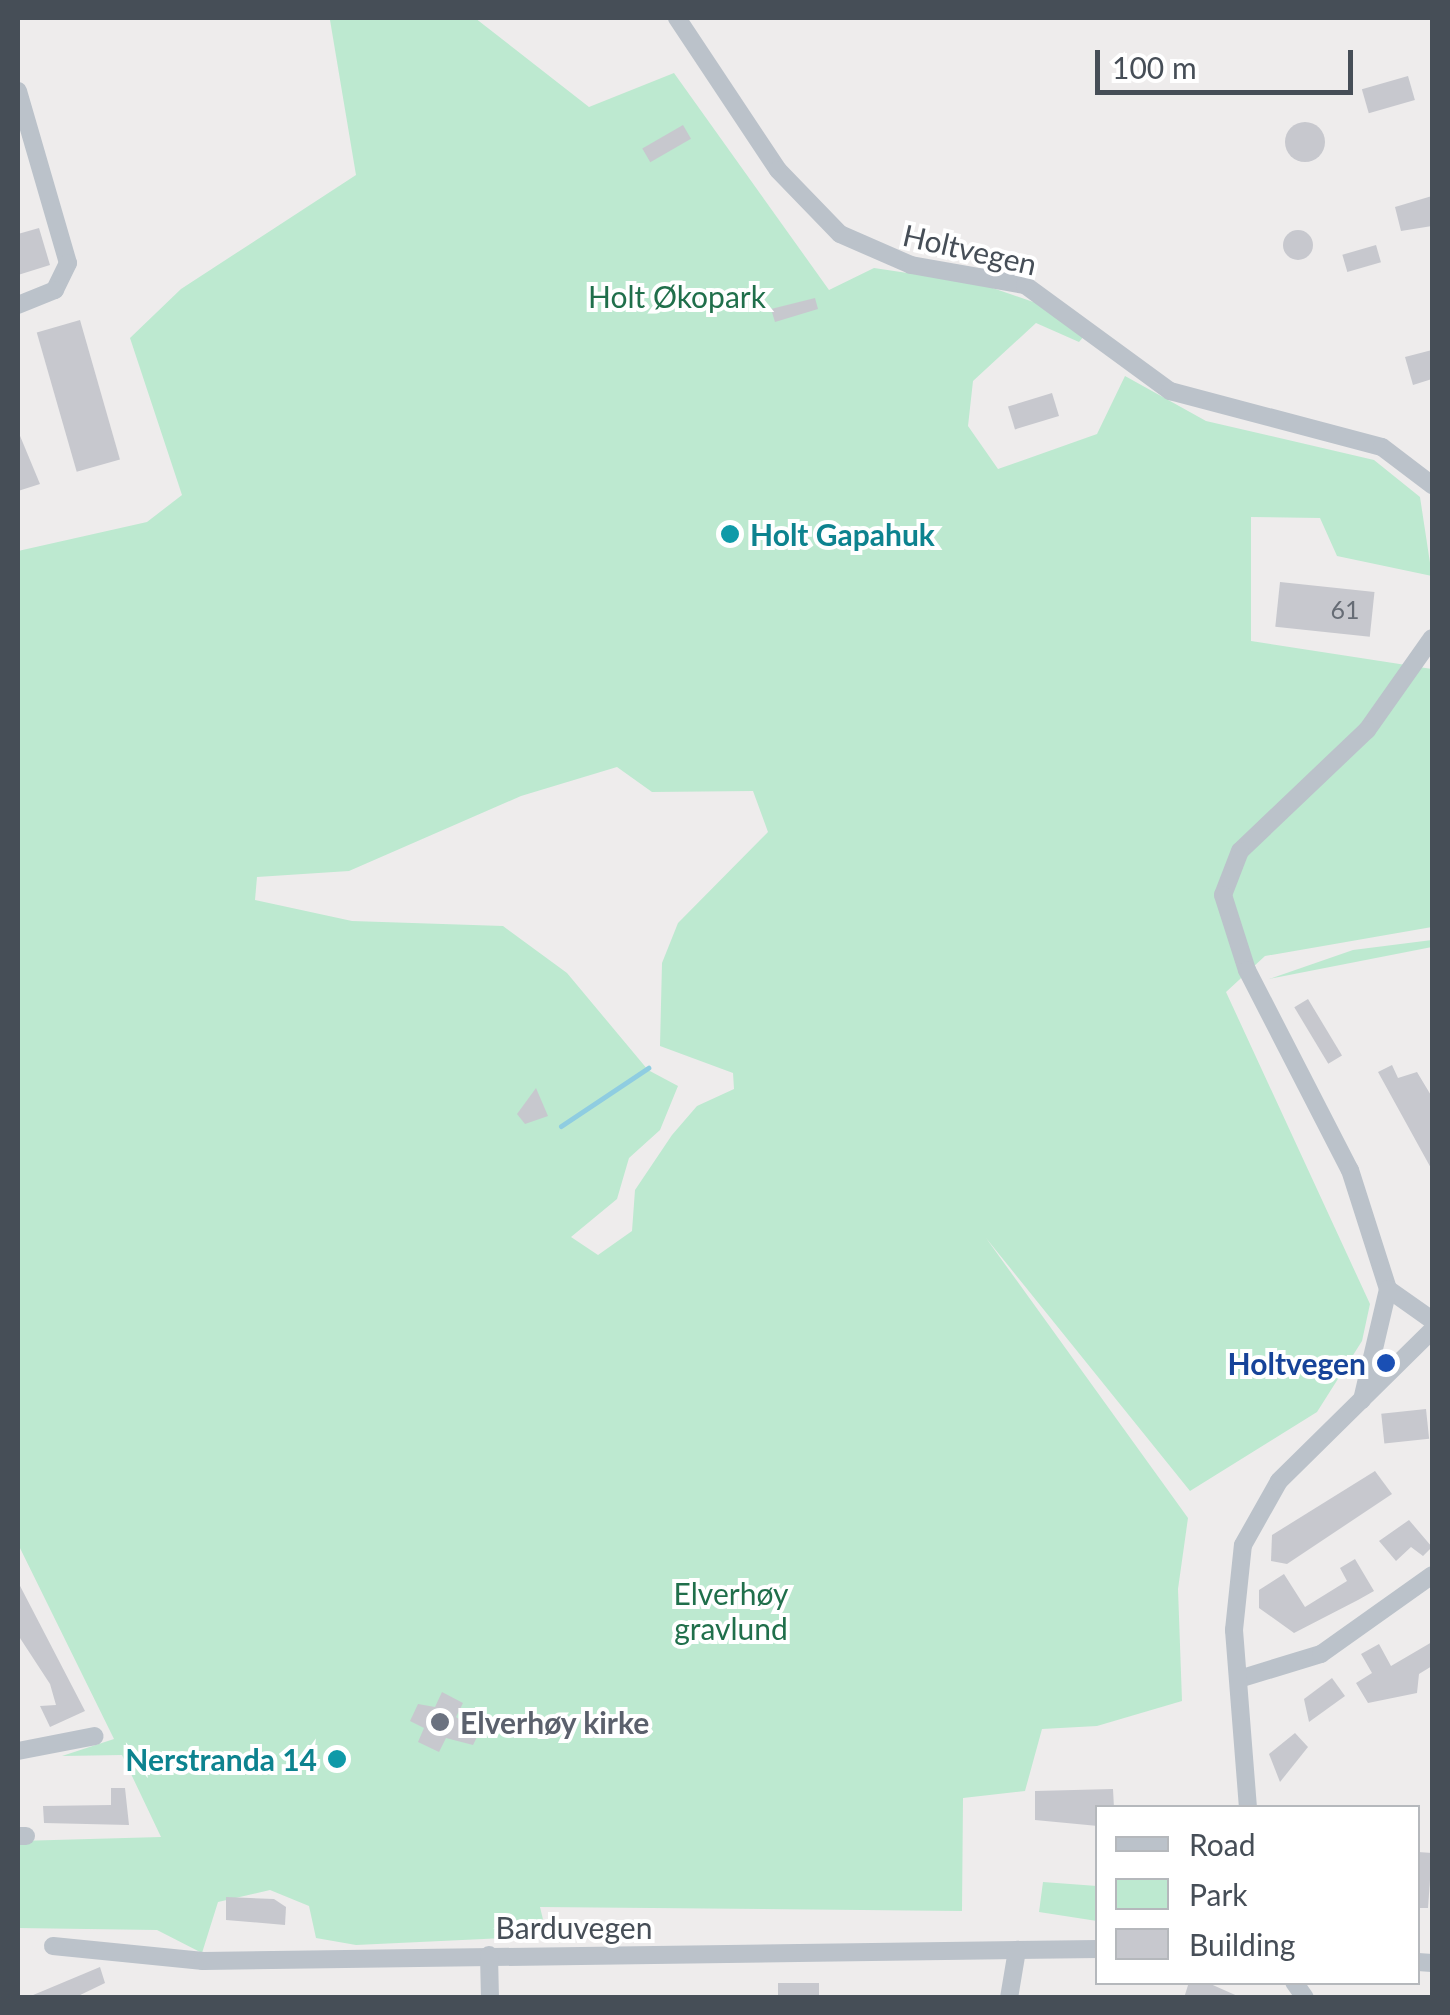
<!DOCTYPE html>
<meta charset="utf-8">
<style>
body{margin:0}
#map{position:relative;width:1450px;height:2015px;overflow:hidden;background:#eeecec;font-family:Lato,sans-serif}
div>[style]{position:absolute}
.green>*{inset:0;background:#bde9d0}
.stream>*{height:5px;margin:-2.5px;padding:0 2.5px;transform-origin:2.5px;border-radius:2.5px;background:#8fcde1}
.building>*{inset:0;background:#c7c8ce;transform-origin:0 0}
.round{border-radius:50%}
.minor>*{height:18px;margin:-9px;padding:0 9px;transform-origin:9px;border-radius:9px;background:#bbc2ca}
.dots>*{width:28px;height:28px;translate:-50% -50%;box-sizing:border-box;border:5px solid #fff;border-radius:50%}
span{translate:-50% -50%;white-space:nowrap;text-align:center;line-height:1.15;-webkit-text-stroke:8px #fff;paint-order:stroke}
.number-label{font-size:25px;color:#666c75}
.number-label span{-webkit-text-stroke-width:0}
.street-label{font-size:30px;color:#464e57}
.park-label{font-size:30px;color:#206f4b}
.culture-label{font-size:30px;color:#0d838f;font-weight:700}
.left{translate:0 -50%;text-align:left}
.right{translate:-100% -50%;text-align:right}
.transit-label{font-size:30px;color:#164399;font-weight:700}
.worship-label{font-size:30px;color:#5b616d;font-weight:700}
.frame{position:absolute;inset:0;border:20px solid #464e57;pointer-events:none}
.legend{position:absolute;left:1095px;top:1805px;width:325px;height:180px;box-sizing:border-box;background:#fff;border:2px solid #b5b8bc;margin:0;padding:12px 18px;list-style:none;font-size:30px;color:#464e57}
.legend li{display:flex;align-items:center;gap:20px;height:50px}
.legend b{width:50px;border:2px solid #b5b8bc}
.scale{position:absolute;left:1095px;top:50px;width:258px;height:45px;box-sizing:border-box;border:5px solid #464e57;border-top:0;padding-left:12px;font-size:30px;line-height:35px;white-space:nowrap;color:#464e57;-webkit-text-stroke:8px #fff;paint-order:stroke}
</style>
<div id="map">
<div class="green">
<i style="clip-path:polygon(evenodd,475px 18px,589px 107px,674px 73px,829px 290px,874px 268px,981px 284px,1042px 305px,1084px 336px,1079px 342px,1036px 323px,973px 381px,968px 426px,998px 469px,1097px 434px,1125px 376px,1206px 421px,1374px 460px,1420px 497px,1432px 576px,1337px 556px,1320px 518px,1251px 517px,1251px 641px,1432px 669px,1432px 927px,1265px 956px,1226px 992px,1370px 1304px,1362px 1341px,1317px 1412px,1190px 1491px,986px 1238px,1188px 1518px,1178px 1589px,1182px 1701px,1097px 1726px,1042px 1729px,1025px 1791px,963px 1798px,962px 1911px,540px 1907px,547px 1936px,356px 1945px,316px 1938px,309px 1906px,270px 1890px,218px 1902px,202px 1953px,157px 1930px,18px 1928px,18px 1841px,161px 1837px,122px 1755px,62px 1756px,114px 1739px,18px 1544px,18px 551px,147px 522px,182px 495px,130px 338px,181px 289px,356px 175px,330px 20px,475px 18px,617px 767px,652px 792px,753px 791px,768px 832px,678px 923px,662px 963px,660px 1046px,733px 1073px,734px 1089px,697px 1106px,672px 1135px,635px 1190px,632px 1231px,598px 1255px,571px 1237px,617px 1199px,629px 1158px,660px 1130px,678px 1086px,648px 1070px,567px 973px,503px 926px,352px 921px,255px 900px,257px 877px,349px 871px,521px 796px,617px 767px)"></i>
<i style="clip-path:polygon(1432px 940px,1432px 947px,1269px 979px,1353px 950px)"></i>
<i style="clip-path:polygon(1043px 1882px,1097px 1886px,1097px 1921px,1039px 1912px)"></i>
</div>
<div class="stream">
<i style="left:561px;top:1126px;width:105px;rotate:-33.7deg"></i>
</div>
<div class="building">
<i style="left:1408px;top:76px;width:25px;height:48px;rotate:74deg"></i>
<i class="round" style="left:1285px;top:122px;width:40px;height:40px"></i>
<i style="left:683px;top:125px;width:16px;height:47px;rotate:60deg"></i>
<i style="clip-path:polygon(1432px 196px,1432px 226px,1401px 231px,1395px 207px)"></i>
<i style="clip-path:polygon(39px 228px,50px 265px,18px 275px,18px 234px)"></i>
<i class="round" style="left:1283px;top:230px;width:30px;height:30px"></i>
<i style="left:1376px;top:245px;width:18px;height:35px;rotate:74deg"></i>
<i style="clip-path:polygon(815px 298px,818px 309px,775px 322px,771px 309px)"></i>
<i style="left:80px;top:320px;width:145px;height:45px;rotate:74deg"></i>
<i style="clip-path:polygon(1432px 350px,1432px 379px,1413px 385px,1405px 357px)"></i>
<i style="left:1052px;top:393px;width:24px;height:46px;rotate:73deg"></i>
<i style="clip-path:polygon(18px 431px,40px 484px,18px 491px)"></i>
<i style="left:1280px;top:582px;width:95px;height:45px;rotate:6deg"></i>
<i style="left:1308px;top:999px;width:66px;height:16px;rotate:59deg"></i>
<i style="clip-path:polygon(1392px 1065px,1398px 1078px,1417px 1072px,1432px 1097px,1432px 1170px,1378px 1072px)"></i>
<i style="clip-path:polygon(536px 1088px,548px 1116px,525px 1124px,517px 1114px)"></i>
<i style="left:1426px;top:1409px;width:30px;height:45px;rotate:84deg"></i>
<i style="clip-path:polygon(1375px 1471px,1392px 1494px,1287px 1564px,1271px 1561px,1272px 1535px)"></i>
<i style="clip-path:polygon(1409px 1520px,1432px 1547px,1423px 1556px,1411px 1547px,1396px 1561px,1379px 1541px)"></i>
<i style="clip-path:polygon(1355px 1559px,1374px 1591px,1358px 1600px,1294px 1633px,1259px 1608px,1259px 1590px,1284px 1574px,1305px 1607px,1347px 1581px,1340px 1568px)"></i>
<i style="clip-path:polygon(18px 1582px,85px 1711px,50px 1727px,40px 1706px,56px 1705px,50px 1684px,18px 1635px)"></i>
<i style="clip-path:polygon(1432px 1642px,1432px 1666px,1419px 1674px,1417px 1693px,1368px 1703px,1356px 1683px,1372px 1673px,1361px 1654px,1379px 1644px,1391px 1666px)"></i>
<i style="clip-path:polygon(1332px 1678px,1345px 1696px,1309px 1722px,1304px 1699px)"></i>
<i style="clip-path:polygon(442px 1692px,463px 1703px,456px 1717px,479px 1733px,473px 1745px,446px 1738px,439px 1752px,418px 1742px,424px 1728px,410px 1721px,418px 1704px,435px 1707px)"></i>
<i style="clip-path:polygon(1295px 1733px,1308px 1747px,1280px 1782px,1269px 1754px)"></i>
<i style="clip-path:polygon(111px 1788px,125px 1788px,129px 1825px,44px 1823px,43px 1806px,111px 1805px)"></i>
<i style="clip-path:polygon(1113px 1789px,1114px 1808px,1098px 1808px,1098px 1826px,1035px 1820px,1035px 1791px)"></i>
<i style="clip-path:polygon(1418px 1852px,1432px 1853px,1428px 1908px,1418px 1908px)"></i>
<i style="clip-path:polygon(226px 1897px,274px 1899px,286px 1907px,285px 1925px,226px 1920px)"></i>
<i style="clip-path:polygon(100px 1967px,105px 1983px,74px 1998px,26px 1998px)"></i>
<i style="clip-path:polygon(1189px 1982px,1206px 1982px,1242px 1998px,1184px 1998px)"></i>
<i style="left:819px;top:1983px;width:15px;height:41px;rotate:90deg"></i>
</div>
<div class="minor">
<i style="left:677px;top:18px;width:182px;rotate:56.4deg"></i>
<i style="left:778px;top:170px;width:89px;rotate:45.9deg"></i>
<i style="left:840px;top:234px;width:77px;rotate:23.6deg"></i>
<i style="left:911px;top:265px;width:116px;rotate:10deg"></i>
<i style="left:1025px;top:285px;width:180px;rotate:36.2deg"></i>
<i style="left:1170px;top:391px;width:219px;rotate:14.8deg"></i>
<i style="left:1382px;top:447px;width:63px;rotate:37.2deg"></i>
<i style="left:18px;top:91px;width:179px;rotate:73.8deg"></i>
<i style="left:68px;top:263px;width:30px;rotate:116deg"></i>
<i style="left:55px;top:290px;width:40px;rotate:158deg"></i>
<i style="left:1432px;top:638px;width:113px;rotate:125.2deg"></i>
<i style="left:1367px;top:730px;width:175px;rotate:136.4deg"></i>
<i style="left:1240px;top:851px;width:47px;rotate:111.1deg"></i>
<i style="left:1223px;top:895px;width:79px;rotate:72.3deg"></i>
<i style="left:1247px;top:970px;width:225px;rotate:62.8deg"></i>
<i style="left:1350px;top:1170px;width:125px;rotate:72.3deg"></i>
<i style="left:1388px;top:1289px;width:54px;rotate:35.2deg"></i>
<i style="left:1362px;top:1400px;width:114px;rotate:-76.8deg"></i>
<i style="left:1239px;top:1679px;width:86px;rotate:-17deg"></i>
<i style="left:1321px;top:1654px;width:136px;rotate:-35.4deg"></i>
<i style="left:18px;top:1751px;width:78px;rotate:-11deg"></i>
<i style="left:1248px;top:1808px;width:179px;rotate:-94.5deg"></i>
<i style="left:1234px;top:1630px;width:85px;rotate:-84deg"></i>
<i style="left:1243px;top:1545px;width:73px;rotate:-60.6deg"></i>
<i style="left:1279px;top:1481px;width:215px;rotate:-44.6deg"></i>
<i style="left:18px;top:1836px;width:8px"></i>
<i style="left:53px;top:1946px;width:151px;rotate:5.7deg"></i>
<i style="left:203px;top:1961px;width:895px;rotate:-0.77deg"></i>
<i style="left:489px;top:1955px;width:43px;rotate:88.7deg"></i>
<i style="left:1418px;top:1962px;width:14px;rotate:4deg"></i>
<i style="left:1294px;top:1982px;width:19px;rotate:55deg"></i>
<i style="left:1009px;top:1998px;width:49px;rotate:-80.5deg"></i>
</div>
<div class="dots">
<i style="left:730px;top:534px;background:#0f9aa8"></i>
<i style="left:1386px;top:1363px;background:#1a4fb4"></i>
<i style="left:440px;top:1722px;background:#6b7280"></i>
<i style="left:337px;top:1759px;background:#0f9aa8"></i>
</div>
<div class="number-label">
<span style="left:1345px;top:609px">61</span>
</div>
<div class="street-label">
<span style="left:970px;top:249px;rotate:13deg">Holtvegen</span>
<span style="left:574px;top:1927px">Barduvegen</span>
</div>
<div class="park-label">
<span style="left:677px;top:296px">Holt Økopark</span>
<span style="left:731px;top:1610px">Elverhøy<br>gravlund</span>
</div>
<div class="culture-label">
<span class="left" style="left:750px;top:534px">Holt Gapahuk</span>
<span class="right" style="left:317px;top:1759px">Nerstranda 14</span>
</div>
<div class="transit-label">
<span class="right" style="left:1366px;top:1363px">Holtvegen</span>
</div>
<div class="worship-label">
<span class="left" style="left:460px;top:1722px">Elverhøy kirke</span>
</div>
<div class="frame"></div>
<ul class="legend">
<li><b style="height:12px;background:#bbc2ca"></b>Road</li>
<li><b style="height:28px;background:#bde9d0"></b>Park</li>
<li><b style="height:28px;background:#c7c8ce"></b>Building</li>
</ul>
<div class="scale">100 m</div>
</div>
